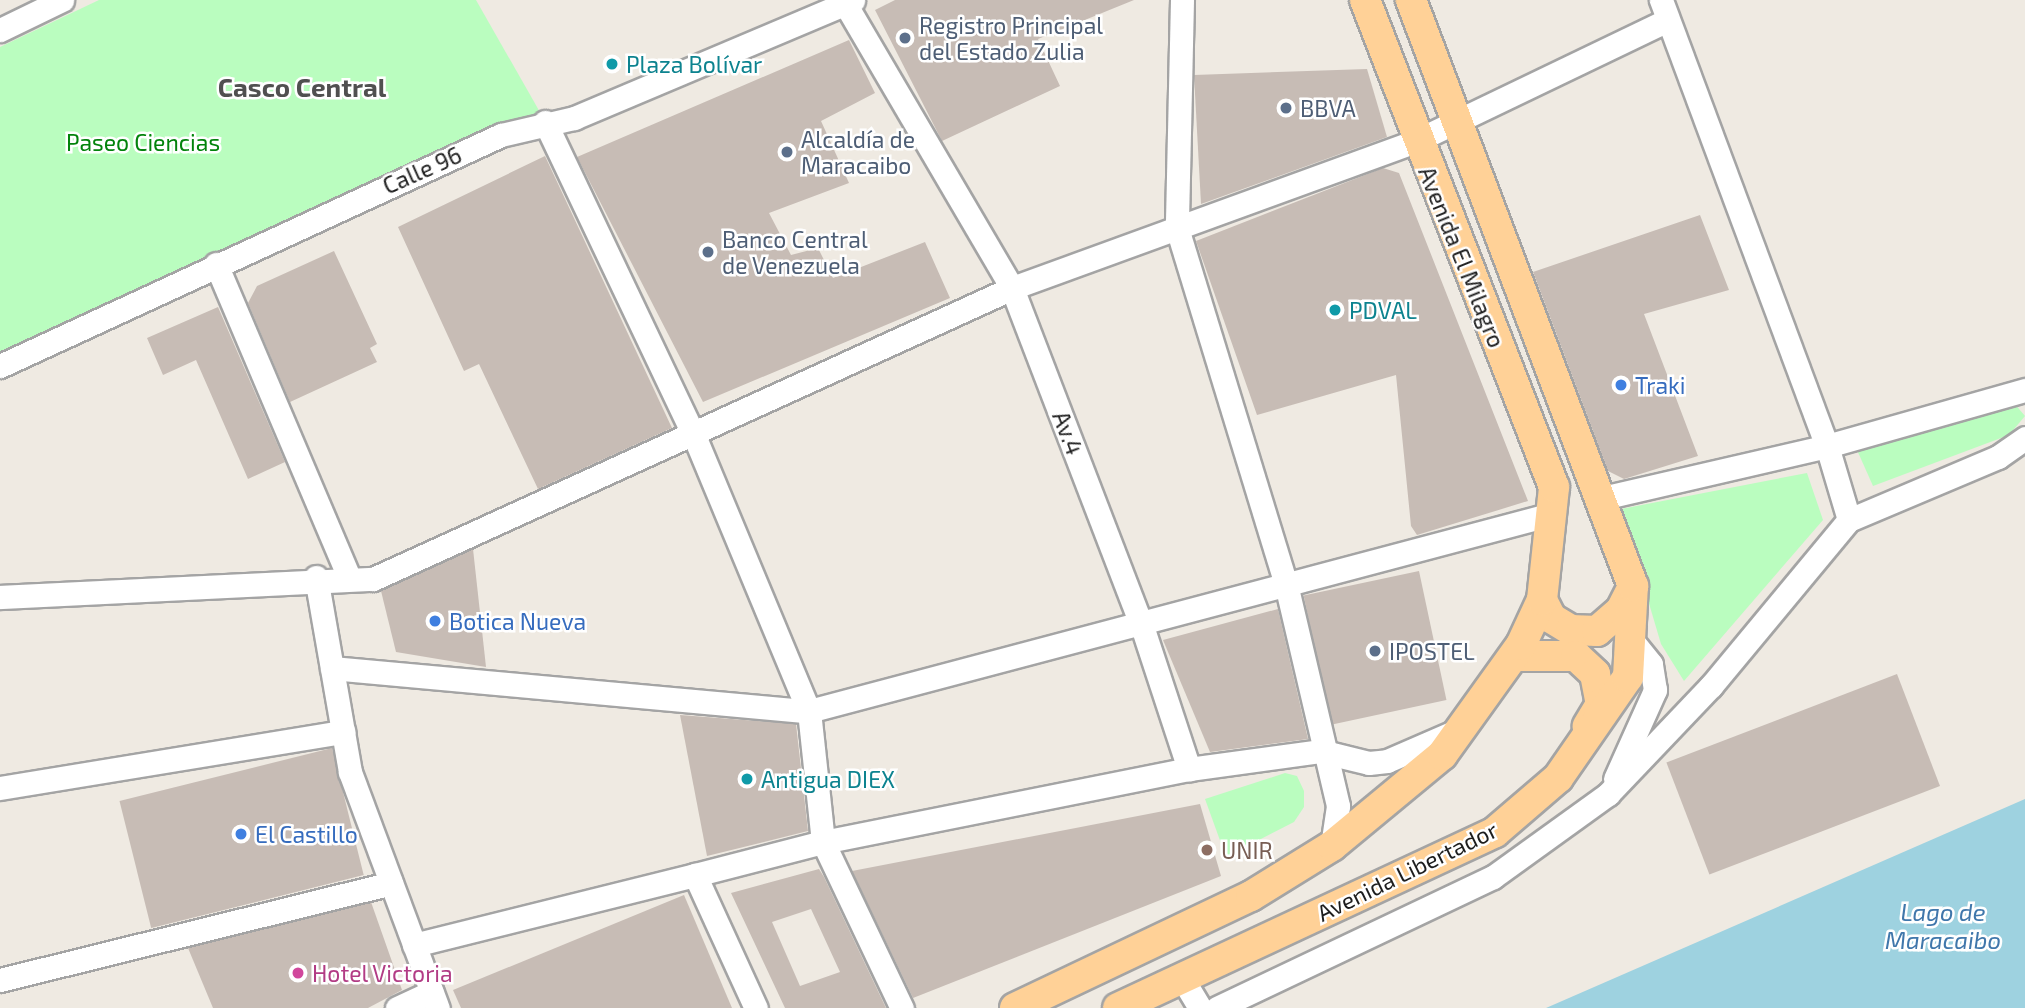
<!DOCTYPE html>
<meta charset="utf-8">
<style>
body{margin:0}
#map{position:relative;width:2025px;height:1008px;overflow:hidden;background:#efeae2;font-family:"Exo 2",sans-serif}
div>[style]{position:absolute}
.park>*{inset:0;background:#bafdbf}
.water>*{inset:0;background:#9ed2e0}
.building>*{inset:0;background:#c7bcb5;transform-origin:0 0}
.roads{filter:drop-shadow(2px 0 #a4a4a4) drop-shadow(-2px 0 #a4a4a4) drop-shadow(0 2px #a4a4a4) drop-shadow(0 -2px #a4a4a4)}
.minor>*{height:23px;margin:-11.5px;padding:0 11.5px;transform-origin:11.5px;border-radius:11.5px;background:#fff}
.major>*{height:30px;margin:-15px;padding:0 15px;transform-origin:15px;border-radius:15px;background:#ffd197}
.dots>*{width:19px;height:19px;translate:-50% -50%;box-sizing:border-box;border:4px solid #fff;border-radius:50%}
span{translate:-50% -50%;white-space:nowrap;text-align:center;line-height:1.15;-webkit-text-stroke:5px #fff;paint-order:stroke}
.service-label{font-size:23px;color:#4e5e75}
.left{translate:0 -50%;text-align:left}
.culture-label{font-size:23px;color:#0d838f}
.park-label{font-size:23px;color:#03830c}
.street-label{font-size:23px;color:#1d1d1d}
.shop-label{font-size:23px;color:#366cbe}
.education-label{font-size:23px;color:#785e54}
.hotel-label{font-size:23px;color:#b23c85}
.water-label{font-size:24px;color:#4077ab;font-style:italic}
.quarter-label{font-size:26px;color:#505050;font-weight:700}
</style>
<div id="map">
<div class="park">
<i style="clip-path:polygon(99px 0,476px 0,541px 114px,0 366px,0 47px)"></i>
<i style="clip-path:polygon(2014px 403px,2025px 416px,2009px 435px,1873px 486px,1857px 450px)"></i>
<i style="clip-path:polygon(1807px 473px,1823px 520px,1684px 681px,1661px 644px,1621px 509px)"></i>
<i style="clip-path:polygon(1285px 773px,1297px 776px,1304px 791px,1304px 807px,1294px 822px,1226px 857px,1205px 799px)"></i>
</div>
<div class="water">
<i style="clip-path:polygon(2025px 799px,2025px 1008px,1546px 1008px)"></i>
</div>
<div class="building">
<i style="clip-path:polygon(895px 0,1134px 0,1038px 39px,1060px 86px,942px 141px,875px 10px)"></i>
<i style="clip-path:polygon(849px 40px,875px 93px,821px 121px,849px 183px,769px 213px,791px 255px,818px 248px,833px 278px,925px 242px,950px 298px,703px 402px,577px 157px)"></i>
<i style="clip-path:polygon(1367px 69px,1387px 137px,1201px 204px,1194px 75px)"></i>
<i style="clip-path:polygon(545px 156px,672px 428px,538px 489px,479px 364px,464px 371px,398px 227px)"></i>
<i style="clip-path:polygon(1383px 168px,1399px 173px,1528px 501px,1417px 535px,1411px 526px,1396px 375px,1257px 415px,1196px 241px)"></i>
<i style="clip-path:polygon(1700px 215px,1729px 290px,1644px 314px,1698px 456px,1624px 479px,1608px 471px,1533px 272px)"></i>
<i style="clip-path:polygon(334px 251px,377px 344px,370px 348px,377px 362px,290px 402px,248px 303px,257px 286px)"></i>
<i style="clip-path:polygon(218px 307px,285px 462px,248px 479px,196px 360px,163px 375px,147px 338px)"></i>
<i style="clip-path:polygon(473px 549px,486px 667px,396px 652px,381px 591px)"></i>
<i style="left:1419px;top:571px;width:132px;height:118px;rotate:78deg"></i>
<i style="clip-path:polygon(1278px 609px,1308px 739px,1210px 752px,1163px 640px)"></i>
<i style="left:1897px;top:674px;width:120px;height:247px;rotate:69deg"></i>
<i style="clip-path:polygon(680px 715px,796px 724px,808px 831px,707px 856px)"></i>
<i style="left:332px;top:748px;width:131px;height:219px;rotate:76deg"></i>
<i style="clip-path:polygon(1200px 804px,1221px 876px,913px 998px,852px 871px)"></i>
<i style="clip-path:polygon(evenodd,819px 869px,824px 877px,886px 1008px,785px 1008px,731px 893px,819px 869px,811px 909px,840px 972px,800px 986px,772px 922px,811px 909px)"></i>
<i style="clip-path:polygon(684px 895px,732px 1008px,461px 1008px,453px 990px)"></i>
<i style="clip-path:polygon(371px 902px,402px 990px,368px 1008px,213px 1008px,188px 948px)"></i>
</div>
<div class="roads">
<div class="minor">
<i style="left:843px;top:0;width:334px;rotate:59.6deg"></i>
<i style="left:1012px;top:288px;width:362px;rotate:69deg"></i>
<i style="left:1142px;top:626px;width:151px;rotate:71.8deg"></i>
<i style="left:1182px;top:0;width:228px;rotate:91.3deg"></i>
<i style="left:1177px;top:228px;width:372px;rotate:73deg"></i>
<i style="left:1286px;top:584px;width:228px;rotate:76.8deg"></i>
<i style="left:1338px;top:806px;width:40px;rotate:98.5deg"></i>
<i style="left:1661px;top:0;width:476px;rotate:69.6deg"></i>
<i style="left:1827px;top:446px;width:206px;rotate:-15.8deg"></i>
<i style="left:0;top:30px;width:69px;rotate:-25.8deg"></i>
<i style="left:545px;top:122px;width:344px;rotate:64.6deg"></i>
<i style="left:693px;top:433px;width:301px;rotate:67.4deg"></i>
<i style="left:809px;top:711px;width:132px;rotate:83.9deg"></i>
<i style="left:823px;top:842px;width:184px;rotate:64.6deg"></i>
<i style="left:216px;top:264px;width:341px;rotate:67deg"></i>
<i style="left:0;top:366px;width:552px;rotate:-24.75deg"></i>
<i style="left:501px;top:135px;width:75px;rotate:-13.1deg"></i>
<i style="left:574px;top:118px;width:303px;rotate:-22.9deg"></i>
<i style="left:1598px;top:499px;width:235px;rotate:-13deg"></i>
<i style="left:1827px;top:446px;width:77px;rotate:73.4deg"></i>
<i style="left:316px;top:577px;width:198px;rotate:80.1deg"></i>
<i style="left:350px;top:772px;width:252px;rotate:69.6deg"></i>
<i style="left:0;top:597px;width:373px;rotate:-2.8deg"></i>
<i style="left:373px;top:579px;width:702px;rotate:-24.48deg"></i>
<i style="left:1012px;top:288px;width:430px;rotate:-20deg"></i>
<i style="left:1416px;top:141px;width:279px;rotate:-25.7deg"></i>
<i style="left:332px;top:668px;width:479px;rotate:5.2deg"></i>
<i style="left:809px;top:711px;width:769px;rotate:-14.85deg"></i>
<i style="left:1615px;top:779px;width:98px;rotate:-65.8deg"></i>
<i style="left:1655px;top:690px;width:26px;rotate:-99deg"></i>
<i style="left:1651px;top:664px;width:27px;rotate:-129deg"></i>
<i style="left:0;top:788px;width:348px;rotate:-9.3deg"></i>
<i style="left:695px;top:875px;width:132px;rotate:-14.5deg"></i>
<i style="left:823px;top:842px;width:373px;rotate:-11.3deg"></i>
<i style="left:1189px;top:769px;width:132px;rotate:-7.8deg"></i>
<i style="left:1320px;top:751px;width:50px;rotate:13.8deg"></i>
<i style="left:1369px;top:763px;width:18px;rotate:-6deg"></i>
<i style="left:1387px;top:761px;width:81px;rotate:-23.4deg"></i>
<i style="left:414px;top:945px;width:290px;rotate:-14deg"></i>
<i style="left:695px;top:875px;width:146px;rotate:65.4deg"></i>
<i style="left:1182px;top:978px;width:35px;rotate:59deg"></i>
<i style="left:0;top:980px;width:403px;rotate:-13.9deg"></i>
<i style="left:397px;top:1008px;width:38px;rotate:-25deg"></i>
<i style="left:1217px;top:1008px;width:306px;rotate:-25.4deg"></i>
<i style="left:1493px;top:877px;width:142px;rotate:-35.8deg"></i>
<i style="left:1608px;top:794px;width:149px;rotate:-46.4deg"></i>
<i style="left:1711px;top:686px;width:216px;rotate:-50.3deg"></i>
<i style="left:1849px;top:520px;width:162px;rotate:-22.9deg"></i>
<i style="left:1998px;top:457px;width:33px;rotate:-35deg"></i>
</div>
<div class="major">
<i style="left:1542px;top:600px;width:20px;rotate:63deg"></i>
<i style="left:1551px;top:618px;width:23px;rotate:31deg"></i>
<i style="left:1571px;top:630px;width:26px;rotate:2deg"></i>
<i style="left:1597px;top:631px;width:32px;rotate:-41deg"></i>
<i style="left:1621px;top:610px;width:27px;rotate:-63deg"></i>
<i style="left:1514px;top:656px;width:62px"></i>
<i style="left:1576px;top:656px;width:26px;rotate:43deg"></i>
<i style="left:1595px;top:674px;width:31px;rotate:79deg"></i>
<i style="left:1601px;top:704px;width:26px;rotate:121deg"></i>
<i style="left:1015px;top:1008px;width:261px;rotate:-25.4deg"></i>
<i style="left:1251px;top:896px;width:95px;rotate:-31.7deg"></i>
<i style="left:1332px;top:846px;width:143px;rotate:-39.6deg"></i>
<i style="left:1442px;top:755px;width:135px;rotate:-54.3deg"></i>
<i style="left:1521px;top:645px;width:50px;rotate:-65deg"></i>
<i style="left:1542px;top:600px;width:114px;rotate:-83.9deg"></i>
<i style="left:1554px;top:487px;width:522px;rotate:-111.21deg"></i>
<i style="left:1118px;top:1008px;width:416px;rotate:-25deg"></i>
<i style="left:1495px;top:832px;width:83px;rotate:-40.6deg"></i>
<i style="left:1558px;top:778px;width:123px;rotate:-55.3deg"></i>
<i style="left:1628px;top:677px;width:91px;rotate:-86.9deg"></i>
<i style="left:1633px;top:586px;width:627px;rotate:-110.75deg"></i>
</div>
</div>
<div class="dots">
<i style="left:905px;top:38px;background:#5c6f8a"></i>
<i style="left:612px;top:64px;background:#0f9aa8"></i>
<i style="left:1286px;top:108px;background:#5c6f8a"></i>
<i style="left:787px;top:152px;background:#5c6f8a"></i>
<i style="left:708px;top:252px;background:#5c6f8a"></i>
<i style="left:1335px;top:310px;background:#0f9aa8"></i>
<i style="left:1621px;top:385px;background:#3f7fe0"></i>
<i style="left:435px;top:621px;background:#3f7fe0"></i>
<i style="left:1375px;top:651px;background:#5c6f8a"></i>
<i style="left:747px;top:779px;background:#0f9aa8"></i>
<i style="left:241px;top:834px;background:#3f7fe0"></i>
<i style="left:1207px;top:850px;background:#8d6e63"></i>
<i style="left:298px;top:973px;background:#d1479c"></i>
</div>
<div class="service-label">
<span class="left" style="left:919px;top:38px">Registro Principal<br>del Estado Zulia</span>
<span class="left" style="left:1300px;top:108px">BBVA</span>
<span class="left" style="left:801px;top:152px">Alcaldía de<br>Maracaibo</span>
<span class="left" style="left:722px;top:252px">Banco Central<br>de Venezuela</span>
<span class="left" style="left:1389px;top:651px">IPOSTEL</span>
</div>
<div class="culture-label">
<span class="left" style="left:626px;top:64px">Plaza Bolívar</span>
<span class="left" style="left:1349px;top:310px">PDVAL</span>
<span class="left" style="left:761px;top:779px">Antigua DIEX</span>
</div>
<div class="park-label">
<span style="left:143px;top:142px">Paseo Ciencias</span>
</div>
<div class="street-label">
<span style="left:422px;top:170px;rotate:-24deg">Calle 96</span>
<span style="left:1462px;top:257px;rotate:68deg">Avenida El Milagro</span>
<span style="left:1068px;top:433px;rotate:69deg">Av.4</span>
<span style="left:1407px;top:871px;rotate:-26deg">Avenida Libertador</span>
</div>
<div class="shop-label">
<span class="left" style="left:1635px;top:385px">Traki</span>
<span class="left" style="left:449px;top:621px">Botica Nueva</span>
<span class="left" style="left:255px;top:834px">El Castillo</span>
</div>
<div class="education-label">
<span class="left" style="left:1221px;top:850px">UNIR</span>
</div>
<div class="hotel-label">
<span class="left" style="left:312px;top:973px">Hotel Victoria</span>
</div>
<div class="water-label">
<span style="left:1943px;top:926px">Lago de<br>Maracaibo</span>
</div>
<div class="quarter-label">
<span style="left:302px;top:87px">Casco Central</span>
</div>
</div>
